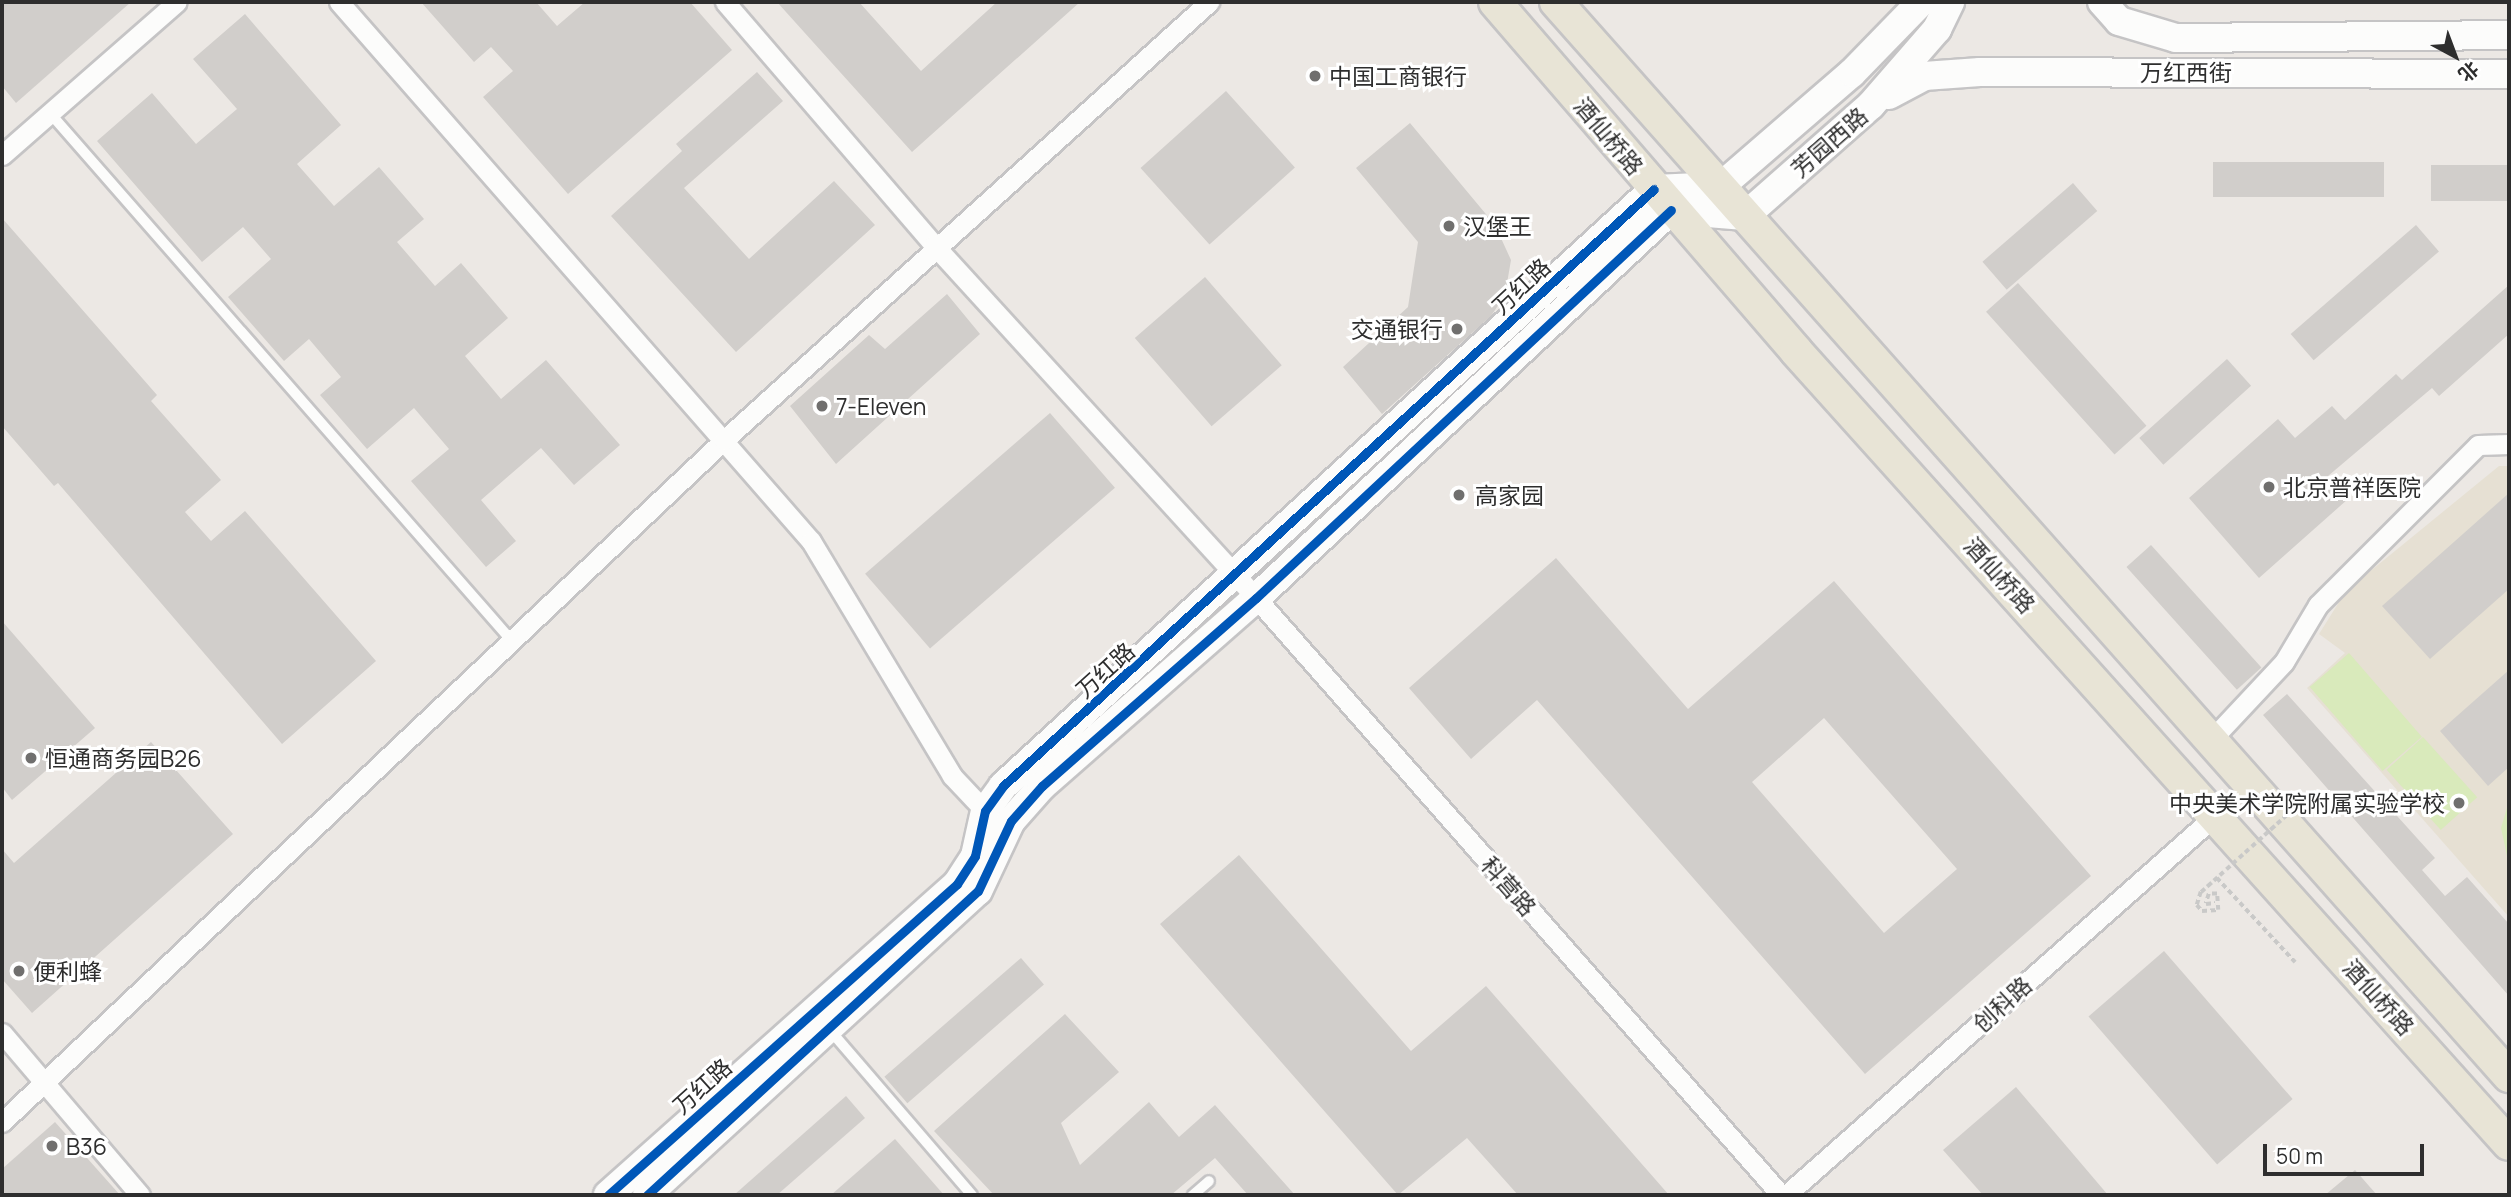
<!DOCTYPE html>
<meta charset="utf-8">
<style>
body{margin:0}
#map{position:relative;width:2511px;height:1197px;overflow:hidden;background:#ece8e4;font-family:Manrope,"Noto Sans SC",sans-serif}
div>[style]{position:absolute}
.education>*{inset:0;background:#e6e0d3}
.pitch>*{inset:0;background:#d9eabb;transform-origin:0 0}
.building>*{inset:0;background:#d1cecb;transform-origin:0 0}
.path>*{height:3.5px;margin-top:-1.75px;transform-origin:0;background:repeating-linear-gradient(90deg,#c9c9c8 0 5px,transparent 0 8.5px)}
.roads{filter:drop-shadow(2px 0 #c5c4c5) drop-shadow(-2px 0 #c5c4c5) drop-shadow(0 2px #c5c4c5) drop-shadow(0 -2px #c5c4c5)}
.lane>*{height:10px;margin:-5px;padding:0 5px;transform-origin:5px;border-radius:5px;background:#fcfcfb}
.street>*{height:19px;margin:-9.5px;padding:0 9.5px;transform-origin:9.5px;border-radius:9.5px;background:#fcfcfb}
.secondary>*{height:28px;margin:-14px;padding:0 14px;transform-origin:14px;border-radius:14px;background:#fcfcfb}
.primary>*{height:32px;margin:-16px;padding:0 16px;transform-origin:16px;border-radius:16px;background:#e8e4d6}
.path-bridge>*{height:3.5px;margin-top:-1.75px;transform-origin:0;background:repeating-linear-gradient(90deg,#c9c9c8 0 5px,transparent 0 8.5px)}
.cycleway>*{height:9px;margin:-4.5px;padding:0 4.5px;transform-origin:4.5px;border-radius:4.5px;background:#0057b8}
.dots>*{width:19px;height:19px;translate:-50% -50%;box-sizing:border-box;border:4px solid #fff;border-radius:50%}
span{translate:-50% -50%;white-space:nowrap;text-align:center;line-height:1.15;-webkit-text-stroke:6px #fff;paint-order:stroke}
.street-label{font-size:23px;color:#2e2e2e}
.poi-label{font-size:23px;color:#2e2e2e}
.left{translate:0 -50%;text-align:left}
.right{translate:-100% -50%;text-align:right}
.frame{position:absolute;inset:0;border:4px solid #2e2e2e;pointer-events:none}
.north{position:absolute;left:2420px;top:21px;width:70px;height:70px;-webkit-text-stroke:5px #fff;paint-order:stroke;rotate:139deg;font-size:19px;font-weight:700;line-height:28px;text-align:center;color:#2e2e2e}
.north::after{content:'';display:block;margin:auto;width:24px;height:32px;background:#2e2e2e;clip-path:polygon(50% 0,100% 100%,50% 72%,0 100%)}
.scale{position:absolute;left:2263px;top:1144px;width:161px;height:32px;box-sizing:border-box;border:4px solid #2e2e2e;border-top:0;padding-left:9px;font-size:21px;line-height:24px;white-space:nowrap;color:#2e2e2e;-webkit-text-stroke:5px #fff;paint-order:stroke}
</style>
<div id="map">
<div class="education">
<i style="clip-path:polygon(2499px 466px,2509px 466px,2509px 917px,2307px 688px,2345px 653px,2319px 634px,2346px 591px)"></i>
</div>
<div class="pitch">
<i style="left:2349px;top:653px;width:111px;height:52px;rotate:49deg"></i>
<i style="left:2423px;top:737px;width:81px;height:49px;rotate:48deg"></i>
<i style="clip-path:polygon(2509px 801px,2509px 865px,2501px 828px)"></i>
</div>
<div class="building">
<i style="clip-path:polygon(2px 2px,131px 2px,16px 103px,2px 86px)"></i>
<i style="clip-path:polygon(421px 2px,536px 2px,557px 26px,585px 2px,690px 2px,732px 50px,568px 194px,483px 97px,513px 71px,491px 47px,474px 62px)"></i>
<i style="clip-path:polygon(777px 2px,859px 2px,921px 71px,997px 2px,1080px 2px,912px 152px)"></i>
<i style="clip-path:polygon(245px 14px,341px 125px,297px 164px,334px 206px,379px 167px,424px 219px,397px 242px,435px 286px,461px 263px,508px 318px,465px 356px,501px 399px,546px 360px,620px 445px,574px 485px,541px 448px,481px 500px,516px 541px,486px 567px,411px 481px,449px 449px,414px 408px,367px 449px,320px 395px,341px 377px,309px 339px,284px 361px,228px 297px,271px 259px,243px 227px,202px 262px,97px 141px,152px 93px,196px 144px,237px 109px,193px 59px)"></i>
<i style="clip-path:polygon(757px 72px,783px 101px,684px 188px,749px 259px,834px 181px,875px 225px,736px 352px,611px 216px,682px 151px,676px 144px)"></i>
<i style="left:1226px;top:91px;width:103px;height:115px;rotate:48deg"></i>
<i style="clip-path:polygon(1410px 123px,1495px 225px,1511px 260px,1505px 295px,1491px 316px,1382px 414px,1343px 367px,1408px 307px,1418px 242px,1356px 168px)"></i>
<i style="left:2384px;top:162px;width:35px;height:171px;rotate:90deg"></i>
<i style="left:2509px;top:165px;width:36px;height:78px;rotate:90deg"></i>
<i style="left:2073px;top:183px;width:37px;height:120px;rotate:49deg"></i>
<i style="clip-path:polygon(2px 218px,157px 395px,151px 401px,221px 480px,185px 512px,211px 541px,245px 511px,376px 661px,282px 744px,58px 483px,54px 486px,2px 426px)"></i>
<i style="left:2416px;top:225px;width:35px;height:166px;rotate:49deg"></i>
<i style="left:1205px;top:277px;width:117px;height:93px;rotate:49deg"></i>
<i style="left:2018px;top:283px;width:192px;height:43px;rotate:48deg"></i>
<i style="clip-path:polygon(2509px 285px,2509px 334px,2439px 396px,2432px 388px,2328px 476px,2348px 499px,2259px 578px,2189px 498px,2278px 419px,2295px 438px,2332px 406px,2345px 420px,2396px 374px,2402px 380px)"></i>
<i style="clip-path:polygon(947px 294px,980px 334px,836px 464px,790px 406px,869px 335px,885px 349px)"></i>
<i style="left:2227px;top:359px;width:36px;height:118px;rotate:48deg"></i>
<i style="left:1050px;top:413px;width:99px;height:245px;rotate:49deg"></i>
<i style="clip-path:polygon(2509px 493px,2509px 589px,2430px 659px,2382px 606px)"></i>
<i style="left:2151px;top:545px;width:165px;height:33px;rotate:48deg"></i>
<i style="clip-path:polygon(evenodd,1556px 558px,1688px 709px,1834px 581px,2091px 876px,1865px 1074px,1537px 700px,1471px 759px,1409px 688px,1556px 558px,1824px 718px,1957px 869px,1884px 933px,1752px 782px,1824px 718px)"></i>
<i style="clip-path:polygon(2px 621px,95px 728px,12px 800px,2px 787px)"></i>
<i style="clip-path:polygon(2509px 670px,2509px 767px,2488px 786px,2440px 731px)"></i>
<i style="clip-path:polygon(2287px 694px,2435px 858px,2422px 870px,2445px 896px,2467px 877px,2509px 924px,2509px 996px,2263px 715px)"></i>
<i style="clip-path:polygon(151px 742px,233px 834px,32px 1013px,2px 979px,2px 849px,14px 863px)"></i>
<i style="clip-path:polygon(1239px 855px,1411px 1051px,1486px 986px,1669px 1195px,1518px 1195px,1467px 1138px,1398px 1195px,1160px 924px)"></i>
<i style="left:2164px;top:951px;width:196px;height:100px;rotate:49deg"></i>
<i style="left:1021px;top:958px;width:35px;height:181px;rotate:49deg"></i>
<i style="clip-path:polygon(1065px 1014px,1119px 1072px,1061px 1123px,1080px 1165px,1149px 1102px,1179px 1137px,1215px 1105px,1295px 1195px,1248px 1195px,1215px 1158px,1171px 1195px,994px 1195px,934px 1131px)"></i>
<i style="clip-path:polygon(2016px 1087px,2108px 1195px,1983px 1195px,1943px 1150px)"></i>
<i style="clip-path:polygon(846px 1096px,865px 1118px,777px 1195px,734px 1195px)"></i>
<i style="clip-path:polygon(55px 1122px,120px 1195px,2px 1195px,2px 1169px)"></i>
<i style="clip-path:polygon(895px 1139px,944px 1195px,831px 1195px)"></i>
<i style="clip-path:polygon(2355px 1170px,2377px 1195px,2325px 1195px)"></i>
</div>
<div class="path">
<i style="left:2217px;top:878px;width:115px;rotate:47.1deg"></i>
<i style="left:2201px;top:892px;width:14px;rotate:107deg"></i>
<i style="left:2197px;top:905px;width:8px;rotate:50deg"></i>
<i style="left:2202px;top:911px;width:16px;rotate:-4deg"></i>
<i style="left:2218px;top:910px;width:16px;rotate:-94deg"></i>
<i style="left:2217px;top:894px;width:8px;rotate:180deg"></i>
<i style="left:2209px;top:894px;width:10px;rotate:107deg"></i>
<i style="left:2206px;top:904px;width:9px;rotate:-6deg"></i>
</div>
<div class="roads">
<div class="lane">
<i style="left:49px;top:112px;width:703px;rotate:48.81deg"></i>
<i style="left:829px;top:1029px;width:219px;rotate:49.3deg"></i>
<i style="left:1193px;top:1195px;width:21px;rotate:-41deg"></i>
</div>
<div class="street">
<i style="left:339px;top:2px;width:716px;rotate:48.79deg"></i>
<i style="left:811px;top:541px;width:274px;rotate:59deg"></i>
<i style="left:952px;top:776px;width:48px;rotate:46.7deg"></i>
<i style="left:725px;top:2px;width:321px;rotate:49.3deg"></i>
<i style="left:934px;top:245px;width:478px;rotate:47.6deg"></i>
<i style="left:1256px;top:598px;width:795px;rotate:48.67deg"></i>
<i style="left:2px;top:155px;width:232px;rotate:-41.2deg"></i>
<i style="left:2210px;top:741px;width:108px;rotate:-46.9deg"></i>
<i style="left:2284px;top:662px;width:66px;rotate:-59.2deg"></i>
<i style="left:2318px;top:605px;width:226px;rotate:-45deg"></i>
<i style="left:2478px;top:445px;width:31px;rotate:-2deg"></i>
<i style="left:2px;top:1033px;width:213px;rotate:49.6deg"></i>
<i style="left:2px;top:1122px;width:993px;rotate:-43.37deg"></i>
<i style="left:724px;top:440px;width:654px;rotate:-42.08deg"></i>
<i style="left:1786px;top:1195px;width:575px;rotate:-41.48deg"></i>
</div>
<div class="secondary">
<i style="left:2102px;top:2px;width:25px;rotate:48deg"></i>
<i style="left:2119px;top:21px;width:59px;rotate:16.6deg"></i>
<i style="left:2176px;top:38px;width:333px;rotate:-0.5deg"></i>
<i style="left:1889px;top:95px;width:40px;rotate:-28deg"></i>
<i style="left:1924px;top:76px;width:56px;rotate:-4.1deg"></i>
<i style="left:1980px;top:72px;width:529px;rotate:0.22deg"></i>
<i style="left:608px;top:1195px;width:467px;rotate:-41.7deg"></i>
<i style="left:957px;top:884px;width:33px;rotate:-57deg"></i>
<i style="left:975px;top:856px;width:46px;rotate:-77.5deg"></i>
<i style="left:985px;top:811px;width:31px;rotate:-54deg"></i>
<i style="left:1003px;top:786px;width:883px;rotate:-42.52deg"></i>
<i style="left:1654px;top:189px;width:67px;rotate:-2.6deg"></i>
<i style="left:1721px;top:186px;width:173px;rotate:-40.8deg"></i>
<i style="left:1852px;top:73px;width:99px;rotate:-45.8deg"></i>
<i style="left:647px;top:1195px;width:449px;rotate:-42.6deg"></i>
<i style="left:978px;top:891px;width:77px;rotate:-64.8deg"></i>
<i style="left:1011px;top:821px;width:47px;rotate:-48.5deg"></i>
<i style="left:1042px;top:786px;width:285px;rotate:-41.3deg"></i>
<i style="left:1256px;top:598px;width:568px;rotate:-43.07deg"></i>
<i style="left:1671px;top:210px;width:74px;rotate:4.6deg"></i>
<i style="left:1745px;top:216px;width:168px;rotate:-41.4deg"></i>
<i style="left:1871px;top:105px;width:101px;rotate:-49deg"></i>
<i style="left:1937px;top:29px;width:30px;rotate:-64deg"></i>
</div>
<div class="primary">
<i style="left:1495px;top:2px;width:461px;rotate:49.2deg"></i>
<i style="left:1796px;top:351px;width:1066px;rotate:48.04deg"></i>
<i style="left:1556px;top:2px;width:1436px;rotate:48.42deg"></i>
</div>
</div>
<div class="path-bridge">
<i style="left:2201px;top:892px;width:132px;rotate:-41.9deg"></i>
</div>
<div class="cycleway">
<i style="left:608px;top:1195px;width:467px;rotate:-41.7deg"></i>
<i style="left:957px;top:884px;width:33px;rotate:-57deg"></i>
<i style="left:975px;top:856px;width:46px;rotate:-77.5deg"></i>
<i style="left:985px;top:811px;width:31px;rotate:-54deg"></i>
<i style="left:1003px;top:786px;width:883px;rotate:-42.52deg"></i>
<i style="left:647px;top:1195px;width:449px;rotate:-42.6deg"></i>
<i style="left:978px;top:891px;width:77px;rotate:-64.8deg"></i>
<i style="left:1011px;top:821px;width:47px;rotate:-48.5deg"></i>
<i style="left:1042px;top:786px;width:285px;rotate:-41.3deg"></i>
<i style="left:1256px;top:598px;width:568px;rotate:-43.07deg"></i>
</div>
<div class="dots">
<i style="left:1315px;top:76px;background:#706f6e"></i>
<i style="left:1449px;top:226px;background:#706f6e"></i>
<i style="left:1457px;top:329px;background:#706f6e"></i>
<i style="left:822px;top:406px;background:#706f6e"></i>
<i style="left:2269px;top:487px;background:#706f6e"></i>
<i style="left:1459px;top:495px;background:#706f6e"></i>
<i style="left:31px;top:758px;background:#706f6e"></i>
<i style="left:2459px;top:803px;background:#706f6e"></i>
<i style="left:19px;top:971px;background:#706f6e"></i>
<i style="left:52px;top:1146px;background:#706f6e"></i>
</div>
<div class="street-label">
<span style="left:2186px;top:72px">万红西街</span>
<span style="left:1609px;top:136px;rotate:50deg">酒仙桥路</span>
<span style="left:1829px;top:142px;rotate:-41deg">芳园西路</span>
<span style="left:1521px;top:286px;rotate:-43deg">万红路</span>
<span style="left:2000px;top:575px;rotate:48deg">酒仙桥路</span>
<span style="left:1105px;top:670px;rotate:-42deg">万红路</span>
<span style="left:1509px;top:886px;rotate:49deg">科营路</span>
<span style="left:2379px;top:997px;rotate:48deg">酒仙桥路</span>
<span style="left:2002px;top:1004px;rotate:-42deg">创科路</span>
<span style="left:702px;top:1086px;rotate:-42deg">万红路</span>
</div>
<div class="poi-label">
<span class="left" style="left:1329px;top:76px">中国工商银行</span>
<span class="left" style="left:1463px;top:226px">汉堡王</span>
<span class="right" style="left:1443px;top:329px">交通银行</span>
<span class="left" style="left:836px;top:406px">7-Eleven</span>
<span class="left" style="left:2283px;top:487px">北京普祥医院</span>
<span class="left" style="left:1475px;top:495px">高家园</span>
<span class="left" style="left:45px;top:758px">恒通商务园B26</span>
<span class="right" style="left:2445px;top:803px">中央美术学院附属实验学校</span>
<span class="left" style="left:33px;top:971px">便利蜂</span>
<span class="left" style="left:66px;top:1146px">B36</span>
</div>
<div class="frame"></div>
<div class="north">北</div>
<div class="scale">50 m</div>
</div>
